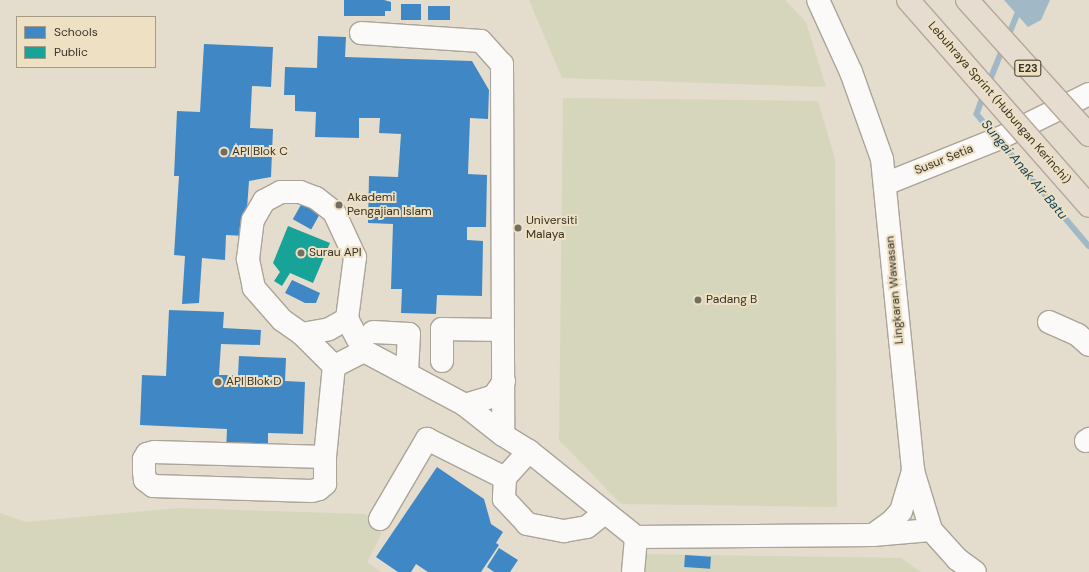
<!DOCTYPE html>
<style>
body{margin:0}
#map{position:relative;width:1089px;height:572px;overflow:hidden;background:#e4dccd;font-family:"DM Sans",sans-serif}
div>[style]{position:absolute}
.green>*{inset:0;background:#d6d6bd}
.water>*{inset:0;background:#a1b9c7}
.schools>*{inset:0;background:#3f88c5;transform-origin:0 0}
.public>*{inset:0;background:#17a398}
.stream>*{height:5.5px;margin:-2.75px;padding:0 2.75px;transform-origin:2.75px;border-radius:2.75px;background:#a1b9c7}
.roads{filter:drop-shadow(1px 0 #aaa499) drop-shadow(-1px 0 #aaa499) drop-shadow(0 1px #aaa499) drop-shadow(0 -1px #aaa499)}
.minor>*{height:22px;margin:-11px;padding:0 11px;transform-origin:11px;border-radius:11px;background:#fbfaf8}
.bridges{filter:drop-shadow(1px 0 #b5a896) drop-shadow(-1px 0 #b5a896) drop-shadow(0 1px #b5a896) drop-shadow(0 -1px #b5a896)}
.highway-bridge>*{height:22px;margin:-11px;padding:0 11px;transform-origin:11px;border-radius:11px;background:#e6dcd0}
.dots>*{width:11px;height:11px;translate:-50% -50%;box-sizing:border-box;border:2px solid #eee0c3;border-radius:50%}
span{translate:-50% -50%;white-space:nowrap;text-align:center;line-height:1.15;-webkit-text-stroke:4px #eee0c3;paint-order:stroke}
.shield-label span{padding:1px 3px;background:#eee0c3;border:1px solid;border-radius:3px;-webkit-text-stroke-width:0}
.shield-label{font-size:11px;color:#383328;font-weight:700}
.street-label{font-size:12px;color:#383328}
.poi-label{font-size:12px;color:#383328}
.left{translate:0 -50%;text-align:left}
.water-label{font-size:13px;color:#0d3e59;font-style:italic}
.legend{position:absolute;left:16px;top:16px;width:140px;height:52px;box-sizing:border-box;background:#eee0c3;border:1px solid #a59b85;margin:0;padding:5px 7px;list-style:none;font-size:12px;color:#383328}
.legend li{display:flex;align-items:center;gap:8px;height:20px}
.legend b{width:20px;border:1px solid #a59b85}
</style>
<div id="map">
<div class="green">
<i style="clip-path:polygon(529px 0,785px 0,806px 22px,826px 87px,562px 78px)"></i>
<i style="clip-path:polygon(563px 98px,818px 101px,835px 159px,837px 507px,621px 504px,559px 440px)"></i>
<i style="clip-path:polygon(179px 508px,366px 514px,382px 533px,367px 562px,381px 572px,0 572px,0 513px,26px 522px)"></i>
<i style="clip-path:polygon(640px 554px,901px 558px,921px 572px,639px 572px)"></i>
</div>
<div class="water">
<i style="clip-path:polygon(1004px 0,1050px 0,1041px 20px,1028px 27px)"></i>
</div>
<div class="schools">
<i style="clip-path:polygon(344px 0,384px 0,391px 2px,391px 11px,385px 11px,385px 16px,344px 16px)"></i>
<i style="left:401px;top:4px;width:20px;height:16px"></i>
<i style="left:428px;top:6px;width:22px;height:14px"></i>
<i style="clip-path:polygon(318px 36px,346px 37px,345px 57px,472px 61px,489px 90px,488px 119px,470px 118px,468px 174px,487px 175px,486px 227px,467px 227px,467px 240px,483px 241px,482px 296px,437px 295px,436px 314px,401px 313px,402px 289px,391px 289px,393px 224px,368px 223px,369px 176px,398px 177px,401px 134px,379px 133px,380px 118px,359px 118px,359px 138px,315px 137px,316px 112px,295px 111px,295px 95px,284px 95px,285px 67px,317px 68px)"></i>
<i style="clip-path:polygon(204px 44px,273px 47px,271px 87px,252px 86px,250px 128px,273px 129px,271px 177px,249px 181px,245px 236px,226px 235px,225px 260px,202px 258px,199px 303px,182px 304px,185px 256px,174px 255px,179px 176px,174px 176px,177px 111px,200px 112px)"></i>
<i style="left:303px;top:201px;width:21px;height:21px;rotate:29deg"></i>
<i style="clip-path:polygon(292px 280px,320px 293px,316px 303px,305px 303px,285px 293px)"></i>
<i style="clip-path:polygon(169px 310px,224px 312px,223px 328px,261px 330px,260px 345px,221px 344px,219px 375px,238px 375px,239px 356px,286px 358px,285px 381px,305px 382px,303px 434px,268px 433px,268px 453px,226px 451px,227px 429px,140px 425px,142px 375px,166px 376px)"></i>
<i style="clip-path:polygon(437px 467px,484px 499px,491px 524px,503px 532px,496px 543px,499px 545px,481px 572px,428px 572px,416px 564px,411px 572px,398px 572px,376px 557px)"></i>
<i style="clip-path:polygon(499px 548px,518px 560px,510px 572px,494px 572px,487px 567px)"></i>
<i style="left:685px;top:555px;width:26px;height:12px;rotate:4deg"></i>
</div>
<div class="public">
<i style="clip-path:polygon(288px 226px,330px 243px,313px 283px,290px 273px,282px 286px,274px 281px,280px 272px,273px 263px)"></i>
</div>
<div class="stream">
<i style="left:1008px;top:37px;width:40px;rotate:-68deg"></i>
<i style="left:988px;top:85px;width:40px;rotate:-68deg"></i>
<i style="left:984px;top:95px;width:20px;rotate:110deg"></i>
<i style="left:977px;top:114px;width:28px;rotate:51deg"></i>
<i style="left:1001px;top:142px;width:136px;rotate:49.8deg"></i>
</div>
<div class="roads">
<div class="minor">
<i style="left:818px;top:0;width:79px;rotate:65.4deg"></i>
<i style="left:851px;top:72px;width:92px;rotate:70.4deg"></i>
<i style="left:882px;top:159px;width:314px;rotate:84.3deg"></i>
<i style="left:913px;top:471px;width:62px;rotate:73deg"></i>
<i style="left:931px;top:530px;width:39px;rotate:48deg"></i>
<i style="left:957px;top:559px;width:22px;rotate:36deg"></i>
<i style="left:361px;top:33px;width:120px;rotate:3.8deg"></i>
<i style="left:481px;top:41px;width:31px;rotate:48deg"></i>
<i style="left:502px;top:64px;width:371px;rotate:89.8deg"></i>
<i style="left:885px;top:184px;width:124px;rotate:-21.8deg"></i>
<i style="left:1000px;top:138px;width:99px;rotate:-26.3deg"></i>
<i style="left:1049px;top:322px;width:32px;rotate:24deg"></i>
<i style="left:1078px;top:335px;width:15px;rotate:42deg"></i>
<i style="left:373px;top:332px;width:36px;rotate:3deg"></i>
<i style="left:409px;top:334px;width:39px;rotate:93deg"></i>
<i style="left:302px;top:334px;width:27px;rotate:-10deg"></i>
<i style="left:329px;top:329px;width:21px;rotate:-29deg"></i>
<i style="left:364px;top:351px;width:34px;rotate:153deg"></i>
<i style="left:334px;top:366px;width:45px;rotate:-135deg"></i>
<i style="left:302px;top:334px;width:24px;rotate:-145deg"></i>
<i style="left:282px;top:320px;width:43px;rotate:-131.2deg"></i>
<i style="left:254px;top:288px;width:30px;rotate:-102deg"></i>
<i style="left:248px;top:259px;width:39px;rotate:-83deg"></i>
<i style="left:253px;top:220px;width:22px;rotate:-60deg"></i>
<i style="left:264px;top:201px;width:19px;rotate:-28deg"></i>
<i style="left:281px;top:192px;width:19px"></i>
<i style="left:300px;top:192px;width:17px;rotate:21deg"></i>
<i style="left:316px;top:198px;width:23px;rotate:38deg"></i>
<i style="left:334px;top:212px;width:50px;rotate:65deg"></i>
<i style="left:355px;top:257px;width:63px;rotate:97.4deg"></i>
<i style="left:347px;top:319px;width:36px;rotate:62deg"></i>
<i style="left:364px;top:351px;width:115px;rotate:28.1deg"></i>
<i style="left:465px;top:405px;width:48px;rotate:38.3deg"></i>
<i style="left:503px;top:435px;width:31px;rotate:32deg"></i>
<i style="left:529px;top:451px;width:137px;rotate:38.8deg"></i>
<i style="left:636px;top:537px;width:237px;rotate:-0.5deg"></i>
<i style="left:873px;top:535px;width:58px;rotate:-4.9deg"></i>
<i style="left:442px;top:361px;width:32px;rotate:-90deg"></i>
<i style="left:442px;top:329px;width:59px;rotate:1deg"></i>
<i style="left:465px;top:405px;width:30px;rotate:-17deg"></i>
<i style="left:494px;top:396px;width:18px;rotate:-56deg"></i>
<i style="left:1086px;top:441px;width:4px;rotate:-34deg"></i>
<i style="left:529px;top:451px;width:36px;rotate:132deg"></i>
<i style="left:505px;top:478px;width:21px;rotate:93deg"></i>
<i style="left:504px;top:499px;width:34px;rotate:47deg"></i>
<i style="left:527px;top:524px;width:38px;rotate:11deg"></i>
<i style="left:564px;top:531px;width:23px;rotate:-10deg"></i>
<i style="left:587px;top:527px;width:22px;rotate:-39deg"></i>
<i style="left:325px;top:457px;width:171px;rotate:-178.3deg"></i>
<i style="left:154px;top:452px;width:7px;rotate:164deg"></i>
<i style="left:147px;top:454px;width:6px;rotate:121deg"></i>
<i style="left:144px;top:459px;width:13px;rotate:90deg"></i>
<i style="left:144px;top:472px;width:8px;rotate:83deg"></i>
<i style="left:145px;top:480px;width:10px;rotate:37deg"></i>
<i style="left:153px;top:486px;width:159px;rotate:1.8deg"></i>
<i style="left:312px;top:491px;width:7px;rotate:-16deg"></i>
<i style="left:319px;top:489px;width:8px;rotate:-40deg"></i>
<i style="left:325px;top:484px;width:27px;rotate:-90deg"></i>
<i style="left:325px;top:457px;width:91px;rotate:-84.4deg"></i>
<i style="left:380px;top:519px;width:93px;rotate:-59.6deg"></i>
<i style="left:427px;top:439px;width:87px;rotate:26.6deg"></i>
<i style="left:873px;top:535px;width:24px;rotate:-36deg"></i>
<i style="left:892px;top:521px;width:13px;rotate:-48deg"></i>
<i style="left:901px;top:511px;width:42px;rotate:-73.3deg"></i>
<i style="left:633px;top:572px;width:35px;rotate:-85deg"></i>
</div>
</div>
<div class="bridges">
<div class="highway-bridge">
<i style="left:908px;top:0;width:274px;rotate:48.7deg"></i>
<i style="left:967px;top:0;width:182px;rotate:47.9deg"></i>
</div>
</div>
<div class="dots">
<i style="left:224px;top:152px;background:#746e62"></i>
<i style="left:339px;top:205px;background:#746e62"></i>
<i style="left:518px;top:228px;background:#746e62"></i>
<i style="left:301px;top:253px;background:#746e62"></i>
<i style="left:698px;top:300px;background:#746e62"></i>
<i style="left:218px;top:382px;background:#746e62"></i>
</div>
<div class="shield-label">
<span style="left:1028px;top:68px">E23</span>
</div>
<div class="street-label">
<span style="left:999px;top:103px;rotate:49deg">Lebuhraya Sprint (Hubungan Kerinchi)</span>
<span style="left:944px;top:160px;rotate:-22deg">Susur Setia</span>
<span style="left:895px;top:290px;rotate:-95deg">Lingkaran Wawasan</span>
</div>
<div class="poi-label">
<span class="left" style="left:232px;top:152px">API Blok C</span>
<span class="left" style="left:347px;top:205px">Akademi<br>Pengajian Islam</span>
<span class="left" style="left:526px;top:228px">Universiti<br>Malaya</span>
<span class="left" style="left:309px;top:253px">Surau API</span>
<span class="left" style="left:706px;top:300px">Padang B</span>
<span class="left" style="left:226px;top:382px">API Blok D</span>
</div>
<div class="water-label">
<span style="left:1024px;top:170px;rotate:50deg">Sungai Anak Air Batu</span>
</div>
<ul class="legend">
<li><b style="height:11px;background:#3f88c5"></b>Schools</li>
<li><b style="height:11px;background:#17a398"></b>Public</li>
</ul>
</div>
